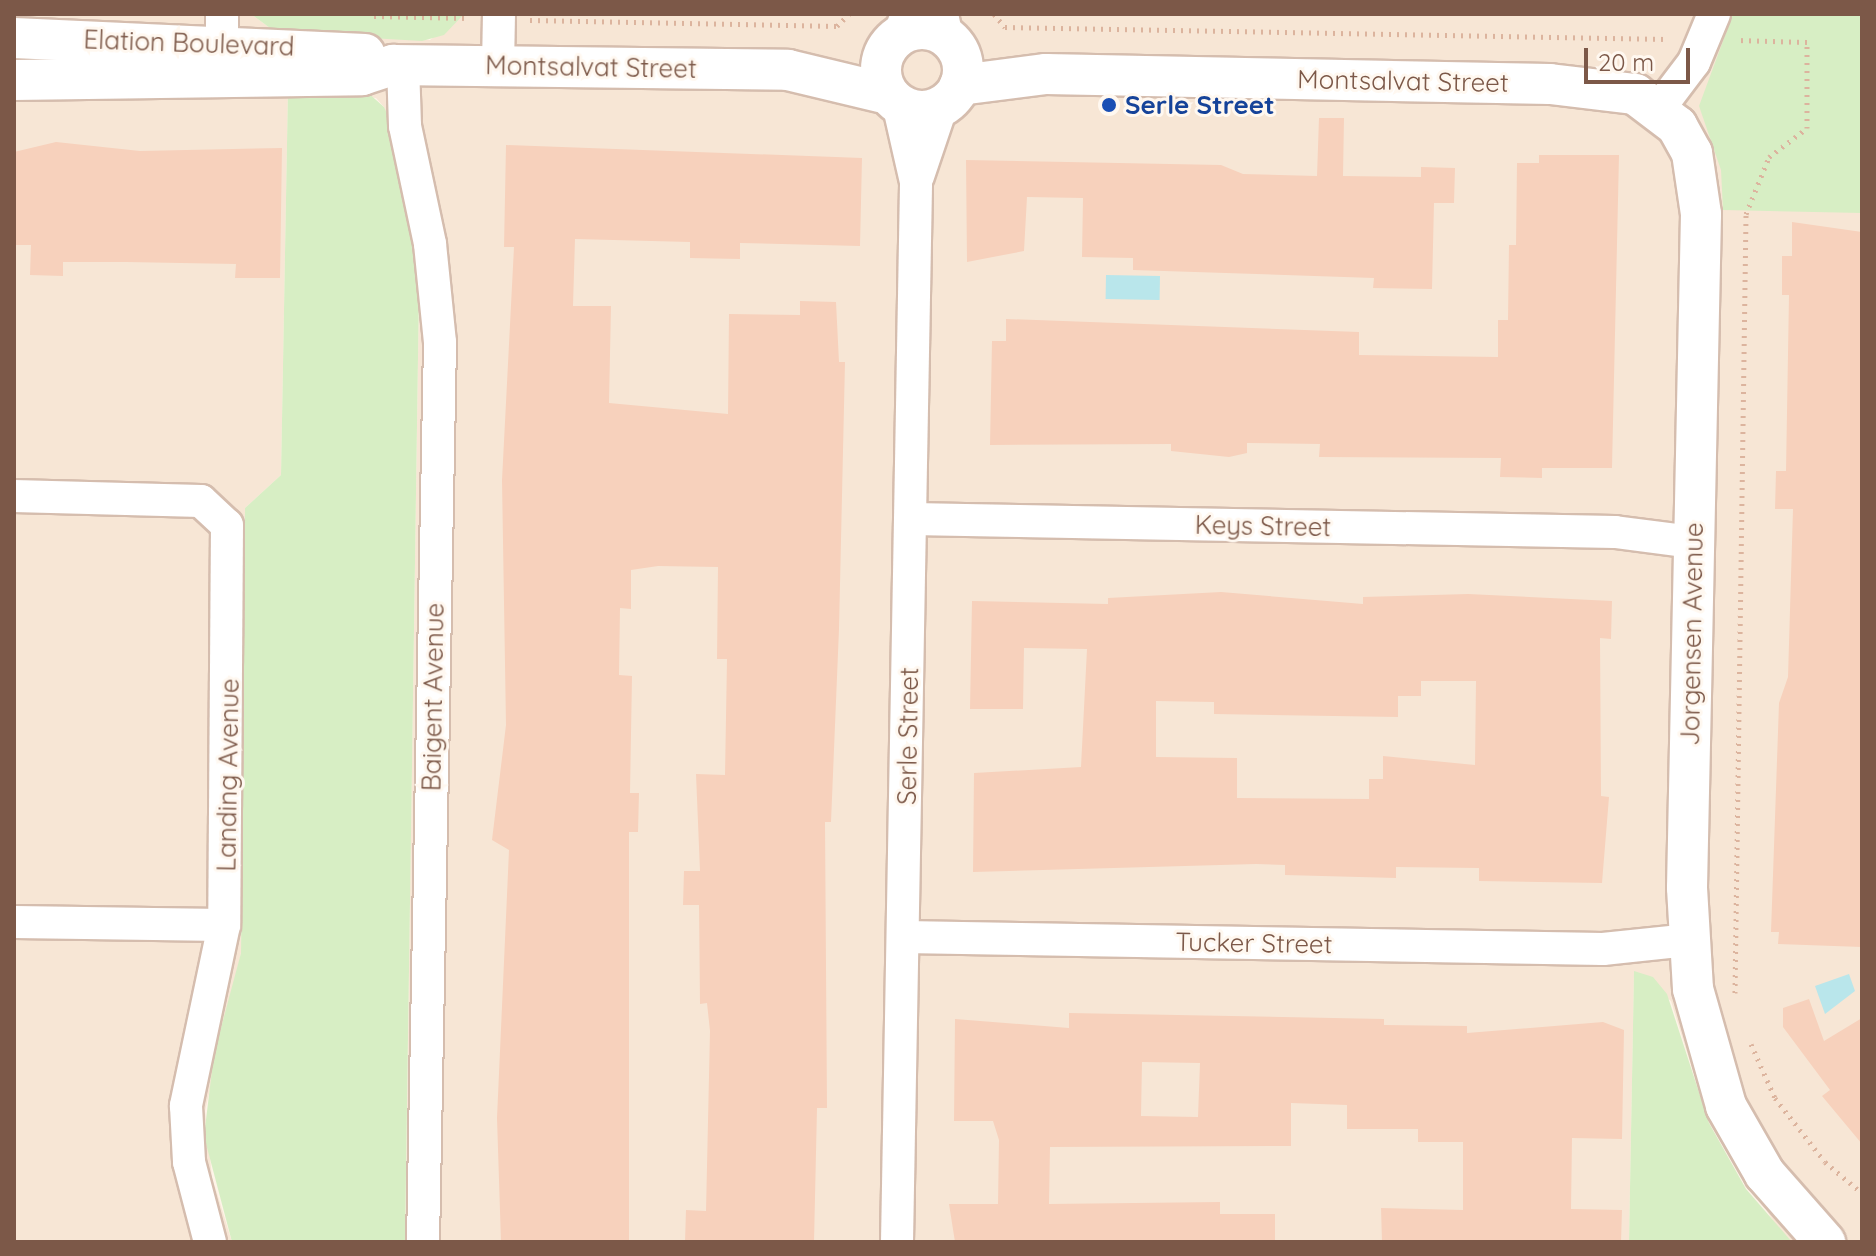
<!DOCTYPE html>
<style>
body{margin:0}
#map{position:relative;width:1876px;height:1256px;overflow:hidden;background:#fef4e8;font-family:Quicksand,sans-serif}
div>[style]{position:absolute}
.residential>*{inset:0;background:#f7e6d5}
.green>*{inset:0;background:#d7eec4}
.water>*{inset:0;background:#b9e6eb;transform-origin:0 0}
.building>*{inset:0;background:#f7d1bc}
.path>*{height:5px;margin-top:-2.5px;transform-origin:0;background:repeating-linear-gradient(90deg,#dcb49e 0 2px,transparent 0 8px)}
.roads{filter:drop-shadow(2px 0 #d5bdae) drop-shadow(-2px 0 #d5bdae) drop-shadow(0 2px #d5bdae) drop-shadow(0 -2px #d5bdae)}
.minor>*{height:32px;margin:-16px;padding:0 16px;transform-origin:16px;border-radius:16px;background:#fff}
.tertiary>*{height:40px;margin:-20px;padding:0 20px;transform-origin:20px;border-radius:20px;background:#fff}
.tertiary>.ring{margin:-20px;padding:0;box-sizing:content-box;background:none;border:40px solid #fff;border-radius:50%}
.dots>*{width:22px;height:22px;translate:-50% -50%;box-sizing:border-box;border:4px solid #fff8f0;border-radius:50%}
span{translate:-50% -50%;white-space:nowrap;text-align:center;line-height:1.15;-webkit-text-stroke:6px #fff8f0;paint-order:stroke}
.street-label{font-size:26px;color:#7c5848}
.transit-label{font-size:26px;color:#164399;font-weight:700}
.left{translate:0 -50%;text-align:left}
.frame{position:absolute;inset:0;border:16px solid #7c5848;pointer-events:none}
.scale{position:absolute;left:1584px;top:48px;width:106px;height:36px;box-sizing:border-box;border:4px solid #7c5848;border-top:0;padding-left:10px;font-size:24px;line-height:28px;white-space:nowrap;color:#7c5848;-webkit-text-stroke:6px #fff8f0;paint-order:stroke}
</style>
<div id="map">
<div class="residential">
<i style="clip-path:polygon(14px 14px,251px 14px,270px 28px,301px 34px,430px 40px,464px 14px,1862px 14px,1862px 1242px,1792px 1242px,1776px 1225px,1709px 1123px,1671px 1001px,1634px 972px,1629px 1242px,405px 1242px,419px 291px,384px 107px,376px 98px,288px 88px,281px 475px,245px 508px,241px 953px,205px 1111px,212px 1177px,232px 1242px,14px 1242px)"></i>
</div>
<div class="green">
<i style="clip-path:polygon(251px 14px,464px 14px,444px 35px,422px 41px,301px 34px,270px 28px)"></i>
<i style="clip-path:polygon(1733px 14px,1862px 14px,1862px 213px,1723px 210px,1721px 170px,1699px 106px)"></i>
<i style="clip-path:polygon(288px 88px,367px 92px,384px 107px,396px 133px,419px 290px,405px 1242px,232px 1242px,204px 1136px,214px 1054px,241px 953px,245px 508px,281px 475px)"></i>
<i style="clip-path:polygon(1634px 971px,1653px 977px,1667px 994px,1709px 1123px,1746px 1189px,1792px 1242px,1629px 1242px)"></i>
</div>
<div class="water">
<i style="left:1106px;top:275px;width:54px;height:24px;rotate:1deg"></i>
<i style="clip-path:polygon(1849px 974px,1855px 991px,1825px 1014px,1815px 986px)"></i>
</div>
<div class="building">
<i style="clip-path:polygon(1319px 118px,1344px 118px,1343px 176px,1421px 177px,1421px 167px,1455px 168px,1454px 203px,1434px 203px,1432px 289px,1373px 288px,1374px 278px,1133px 270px,1133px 258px,1082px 257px,1083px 198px,1027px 197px,1024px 251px,967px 262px,966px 160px,1221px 165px,1243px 174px,1317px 176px)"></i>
<i style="clip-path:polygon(56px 142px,140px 151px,282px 148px,280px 278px,235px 278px,236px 264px,126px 262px,63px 262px,63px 276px,30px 275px,31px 245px,14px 245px,14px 152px)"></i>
<i style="clip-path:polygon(506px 145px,862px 158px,860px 246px,740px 243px,740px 259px,690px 258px,690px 242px,575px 239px,573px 306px,611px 306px,609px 403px,728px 414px,729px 314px,800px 315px,800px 301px,836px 302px,839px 362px,845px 362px,839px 629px,831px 822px,825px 822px,827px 1108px,817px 1108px,814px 1242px,685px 1242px,686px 1210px,706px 1211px,710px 1031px,707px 1003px,700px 1004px,699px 905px,683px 905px,684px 871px,700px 871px,696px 774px,725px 775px,727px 659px,717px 659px,718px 567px,658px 566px,631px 570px,631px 609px,620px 608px,619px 675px,632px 676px,630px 793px,639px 793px,638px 832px,629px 832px,629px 1242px,501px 1242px,497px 1118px,509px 850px,492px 840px,506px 725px,502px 480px,514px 247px,504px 247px)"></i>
<i style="clip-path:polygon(1539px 155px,1619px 155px,1612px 468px,1542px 468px,1542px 478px,1500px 477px,1501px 458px,1319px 457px,1320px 444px,1247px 443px,1247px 453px,1229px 457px,1171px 451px,1171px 444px,990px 445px,992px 341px,1006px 341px,1006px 319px,1359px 332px,1359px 355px,1498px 357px,1498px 320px,1508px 320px,1509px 245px,1516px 245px,1517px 163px,1539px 163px)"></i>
<i style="clip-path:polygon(1792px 222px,1862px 232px,1862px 947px,1778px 944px,1779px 932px,1771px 932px,1779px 703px,1788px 677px,1793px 509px,1775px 509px,1776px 471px,1786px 471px,1789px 295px,1782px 295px,1782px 256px,1792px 256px)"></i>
<i style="clip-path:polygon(evenodd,1221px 592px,1363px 604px,1363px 597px,1468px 594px,1612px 601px,1611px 639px,1600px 638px,1601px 796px,1609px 797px,1602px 883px,1479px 881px,1479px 868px,1396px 867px,1396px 878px,1285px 875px,1285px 865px,1256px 864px,973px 872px,974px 773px,1081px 767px,1087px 649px,1024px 648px,1023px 709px,970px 709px,972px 601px,1108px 604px,1108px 598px,1221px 592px,1421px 681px,1476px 681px,1475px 765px,1383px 756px,1383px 779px,1369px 779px,1369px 799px,1237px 798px,1237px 758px,1156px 757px,1156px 701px,1214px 702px,1214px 714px,1398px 717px,1398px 696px,1421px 696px,1421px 681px)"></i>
<i style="clip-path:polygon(1809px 999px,1824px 1041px,1862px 1018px,1862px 1144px,1822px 1096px,1830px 1090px,1783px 1027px,1783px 1008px)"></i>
<i style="clip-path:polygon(evenodd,1069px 1013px,1384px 1019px,1384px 1025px,1467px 1026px,1467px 1033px,1603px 1022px,1624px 1030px,1622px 1139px,1572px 1138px,1571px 1209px,1622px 1210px,1621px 1242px,1382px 1242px,1381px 1208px,1463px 1210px,1463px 1142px,1418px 1142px,1418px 1129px,1347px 1129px,1347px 1105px,1291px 1103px,1291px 1146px,1050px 1147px,1049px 1204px,1220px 1202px,1220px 1214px,1275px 1214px,1275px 1242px,955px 1242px,949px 1204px,998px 1204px,999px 1140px,993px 1121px,954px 1121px,955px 1019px,1069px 1028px,1069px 1013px,1142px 1062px,1200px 1063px,1198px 1117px,1141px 1116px,1142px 1062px)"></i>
</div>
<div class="path">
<i style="left:994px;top:14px;width:17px;rotate:50deg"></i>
<i style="left:1005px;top:27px;width:662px;rotate:1.04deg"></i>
<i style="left:374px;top:16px;width:94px;rotate:1.2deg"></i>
<i style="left:530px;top:20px;width:307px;rotate:1.1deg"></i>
<i style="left:837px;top:26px;width:17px;rotate:-45deg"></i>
<i style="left:1735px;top:993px;width:779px;rotate:-89.19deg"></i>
<i style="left:1746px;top:214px;width:61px;rotate:-68deg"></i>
<i style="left:1769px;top:157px;width:48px;rotate:-37.3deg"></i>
<i style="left:1807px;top:128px;width:86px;rotate:-90deg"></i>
<i style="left:1807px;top:42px;width:70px;rotate:-178.4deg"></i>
<i style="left:1751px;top:1044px;width:59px;rotate:66deg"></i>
<i style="left:1775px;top:1098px;width:81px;rotate:52deg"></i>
<i style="left:1825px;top:1162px;width:48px;rotate:40deg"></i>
</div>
<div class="roads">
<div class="minor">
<i style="left:942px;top:14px;width:25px;rotate:78deg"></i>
<i style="left:899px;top:36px;width:23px;rotate:-70deg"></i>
<i style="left:403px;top:65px;width:61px;rotate:88.1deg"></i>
<i style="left:405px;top:126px;width:121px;rotate:78deg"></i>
<i style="left:430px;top:244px;width:99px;rotate:84.2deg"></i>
<i style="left:440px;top:342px;width:900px;rotate:91.08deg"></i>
<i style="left:498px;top:66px;width:52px;rotate:-88.9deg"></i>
<i style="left:222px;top:71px;width:57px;rotate:-90deg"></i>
<i style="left:1660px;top:107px;width:56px;rotate:-52.9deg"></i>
<i style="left:1694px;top:62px;width:52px;rotate:-67.4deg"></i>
<i style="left:918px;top:176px;width:75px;rotate:-71.3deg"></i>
<i style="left:14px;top:496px;width:187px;rotate:1.5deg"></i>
<i style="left:201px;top:501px;width:35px;rotate:43deg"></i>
<i style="left:227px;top:525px;width:400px;rotate:90.4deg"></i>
<i style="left:224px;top:925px;width:185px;rotate:101.9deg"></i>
<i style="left:186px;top:1106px;width:56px;rotate:86.9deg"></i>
<i style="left:189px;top:1162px;width:83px;rotate:75.3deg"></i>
<i style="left:912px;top:519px;width:703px;rotate:1.06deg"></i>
<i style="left:1615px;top:532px;width:79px;rotate:7.3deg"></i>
<i style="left:14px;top:922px;width:210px;rotate:0.8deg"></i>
<i style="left:904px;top:937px;width:699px;rotate:0.98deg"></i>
<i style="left:1603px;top:949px;width:85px;rotate:-6deg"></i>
<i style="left:897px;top:1242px;width:1060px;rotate:-88.97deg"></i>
<i style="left:916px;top:182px;width:81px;rotate:-102.8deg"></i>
</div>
<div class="tertiary">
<i class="ring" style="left:881px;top:29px;width:42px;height:42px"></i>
<i style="left:14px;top:38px;width:351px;rotate:2.6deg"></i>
<i style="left:14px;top:80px;width:348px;rotate:-0.8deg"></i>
<i style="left:362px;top:75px;width:33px;rotate:-18deg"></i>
<i style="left:393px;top:65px;width:395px;rotate:0.7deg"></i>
<i style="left:788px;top:70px;width:103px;rotate:13.5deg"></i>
<i style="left:960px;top:85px;width:87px;rotate:-7.3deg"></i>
<i style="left:1046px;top:74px;width:504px;rotate:1.14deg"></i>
<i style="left:1550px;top:84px;width:86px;rotate:6.7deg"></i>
<i style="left:1635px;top:94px;width:53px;rotate:37.3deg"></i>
<i style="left:1677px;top:126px;width:31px;rotate:61deg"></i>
<i style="left:1692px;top:153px;width:62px;rotate:81.6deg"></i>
<i style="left:1701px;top:214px;width:674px;rotate:91.19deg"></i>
<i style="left:1687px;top:888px;width:101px;rotate:86.6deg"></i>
<i style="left:1693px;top:989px;width:122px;rotate:74.2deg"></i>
<i style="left:1726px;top:1106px;width:78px;rotate:60.2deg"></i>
<i style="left:1765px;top:1174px;width:91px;rotate:48.6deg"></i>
</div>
</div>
<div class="dots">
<i style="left:1109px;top:105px;background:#1a4fb4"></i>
</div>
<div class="street-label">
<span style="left:189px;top:43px;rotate:2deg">Elation Boulevard</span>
<span style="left:591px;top:67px;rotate:1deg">Montsalvat Street</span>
<span style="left:1403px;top:81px;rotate:1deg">Montsalvat Street</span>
<span style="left:1263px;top:526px;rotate:1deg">Keys Street</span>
<span style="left:1692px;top:634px;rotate:-89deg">Jorgensen Avenue</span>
<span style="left:433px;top:697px;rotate:-89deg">Baigent Avenue</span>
<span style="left:908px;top:736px;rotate:-89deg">Serle Street</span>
<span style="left:228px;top:775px;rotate:-89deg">Landing Avenue</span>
<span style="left:1254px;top:943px;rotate:1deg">Tucker Street</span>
</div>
<div class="transit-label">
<span class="left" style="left:1125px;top:105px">Serle Street</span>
</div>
<div class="frame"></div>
<div class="scale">20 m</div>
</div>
